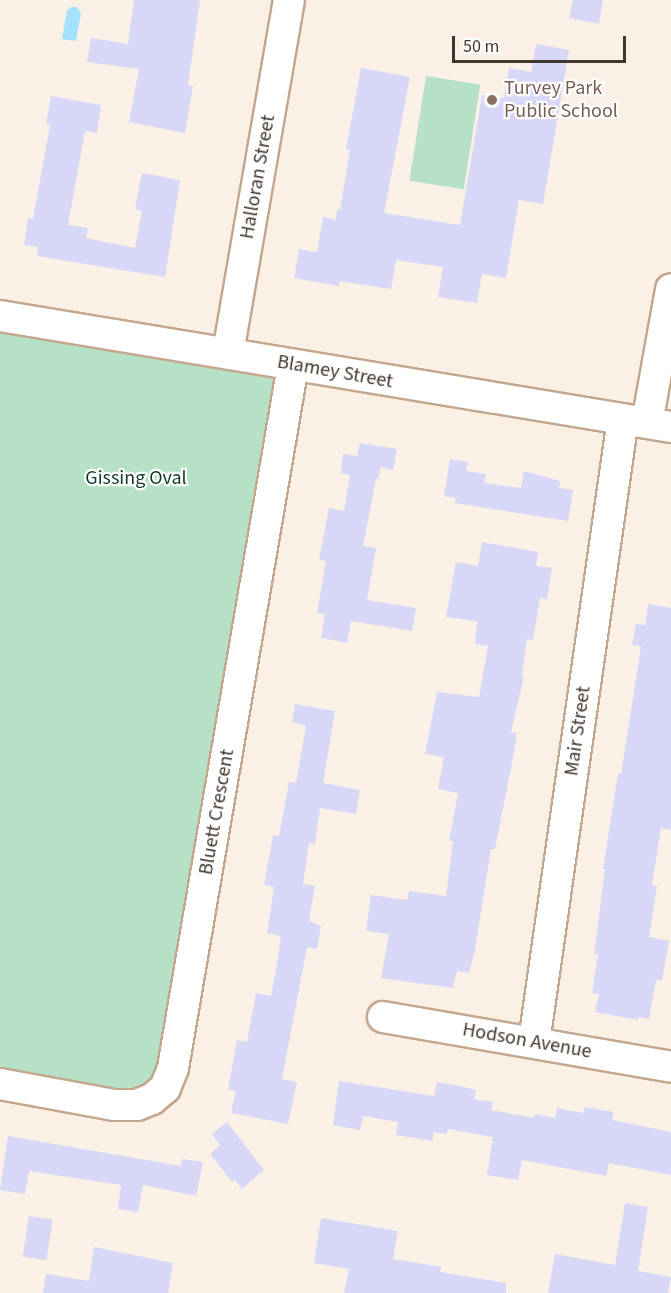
<!DOCTYPE html>
<style>
body{margin:0}
#map{position:relative;width:671px;height:1293px;overflow:hidden;background:#fbf0e5;font-family:"Source Sans 3",sans-serif}
div>[style]{position:absolute}
.green>*{inset:0;background:#b7e1c6;transform-origin:0 0}
.water>*{inset:0;background:#a5e2ff}
.building>*{inset:0;background:#d7d7f7;transform-origin:0 0}
.roads{filter:drop-shadow(2px 0 #c2a68d) drop-shadow(-2px 0 #c2a68d) drop-shadow(0 2px #c2a68d) drop-shadow(0 -2px #c2a68d)}
.minor>*{height:30px;margin:-15px;padding:0 15px;transform-origin:15px;border-radius:15px;background:#fff}
.dots>*{width:16px;height:16px;translate:-50% -50%;box-sizing:border-box;border:3px solid #fff;border-radius:50%}
span{translate:-50% -50%;white-space:nowrap;text-align:center;line-height:1.15;-webkit-text-stroke:4.5px #fff;paint-order:stroke}
.education-label{font-size:20px;color:#785e54}
.left{translate:0 -50%;text-align:left}
.street-label{font-size:20px;color:#41362b}
.park-label{font-size:20px;color:#0f3a24}
.scale{position:absolute;left:452px;top:36px;width:174px;height:27px;box-sizing:border-box;border:3px solid #41362b;border-top:0;padding-left:8px;font-size:18px;line-height:21px;white-space:nowrap;color:#41362b;-webkit-text-stroke:4px #fff;paint-order:stroke}
</style>
<div id="map">
<div class="green">
<i style="left:426px;top:76px;width:55px;height:106px;rotate:9deg"></i>
<i style="clip-path:polygon(0 316px,293px 365px,152px 1099px,0 1084px)"></i>
</div>
<div class="water">
<i style="clip-path:polygon(72px 7px,77px 7px,81px 13px,76px 41px,62px 39px,67px 10px)"></i>
</div>
<div class="building">
<i style="clip-path:polygon(134px 0,200px 0,188px 85px,193px 86px,185px 133px,129px 122px,139px 69px,87px 62px,91px 38px,128px 44px)"></i>
<i style="clip-path:polygon(573px 0,603px 0,599px 24px,569px 18px)"></i>
<i style="clip-path:polygon(536px 44px,569px 50px,543px 204px,519px 200px,506px 278px,482px 274px,477px 303px,438px 297px,443px 267px,396px 260px,391px 289px,339px 281px,339px 286px,294px 278px,299px 249px,317px 252px,323px 217px,336px 220px,337px 210px,340px 210px,350px 150px,346px 149px,361px 68px,410px 77px,384px 213px,460px 225px,482px 95px,504px 98px,509px 68px,531px 72px)"></i>
<i style="clip-path:polygon(51px 96px,101px 105px,97px 133px,85px 131px,68px 225px,88px 228px,86px 238px,135px 248px,142px 211px,135px 209px,142px 173px,180px 180px,165px 277px,37px 256px,38px 247px,24px 245px,28px 218px,33px 219px,50px 125px,46px 124px)"></i>
<i style="clip-path:polygon(360px 443px,397px 449px,393px 470px,380px 467px,379px 479px,376px 479px,363px 546px,376px 548px,367px 600px,416px 608px,412px 631px,351px 621px,347px 643px,321px 638px,325px 614px,317px 613px,326px 561px,319px 560px,329px 508px,344px 511px,350px 475px,341px 473px,343px 454px,357px 456px)"></i>
<i style="clip-path:polygon(450px 459px,468px 462px,466px 471px,486px 474px,484px 483px,521px 488px,524px 471px,560px 481px,559px 488px,573px 490px,568px 521px,455px 503px,456px 498px,444px 496px)"></i>
<i style="clip-path:polygon(482px 542px,538px 552px,536px 566px,552px 568px,547px 599px,540px 598px,533px 640px,527px 639px,522px 676px,524px 676px,511px 732px,517px 733px,512px 763px,495px 849px,491px 849px,475px 949px,469px 973px,457px 971px,453px 988px,381px 978px,389px 934px,366px 931px,371px 895px,407px 900px,409px 891px,446px 896px,453px 841px,449px 841px,458px 793px,438px 789px,444px 757px,425px 754px,437px 692px,479px 697px,488px 646px,475px 644px,477px 621px,446px 617px,456px 562px,478px 566px)"></i>
<i style="clip-path:polygon(648px 604px,671px 608px,671px 830px,661px 828px,652px 885px,657px 886px,649px 937px,669px 941px,662px 981px,656px 980px,649px 1019px,638px 1017px,638px 1020px,595px 1012px,599px 994px,592px 993px,598px 954px,594px 954px,605px 869px,603px 869px,618px 773px,621px 774px,641px 646px,632px 645px,636px 624px,645px 625px)"></i>
<i style="clip-path:polygon(295px 704px,335px 711px,323px 783px,360px 790px,356px 814px,320px 808px,315px 844px,309px 843px,303px 884px,315px 886px,309px 921px,321px 926px,317px 949px,307px 947px,282px 1079px,297px 1082px,288px 1124px,231px 1113px,236px 1091px,228px 1090px,237px 1040px,247px 1042px,256px 993px,271px 996px,278px 958px,281px 936px,267px 933px,274px 887px,264px 885px,273px 835px,279px 836px,289px 782px,296px 783px,306px 726px,292px 722px)"></i>
<i style="clip-path:polygon(339px 1081px,434px 1096px,437px 1082px,455px 1085px,476px 1090px,474px 1099px,493px 1102px,491px 1110px,534px 1118px,535px 1114px,555px 1118px,557px 1108px,583px 1113px,585px 1107px,614px 1112px,612px 1120px,671px 1132px,671px 1175px,609px 1163px,606px 1176px,522px 1160px,518px 1180px,487px 1175px,493px 1137px,448px 1129px,447px 1134px,434px 1132px,432px 1141px,396px 1135px,398px 1122px,363px 1116px,360px 1130px,333px 1125px)"></i>
<i style="clip-path:polygon(227px 1122px,264px 1170px,242px 1189px,235px 1180px,232px 1182px,210px 1154px,220px 1145px,212px 1134px)"></i>
<i style="clip-path:polygon(8px 1136px,181px 1166px,182px 1159px,203px 1162px,196px 1196px,143px 1185px,138px 1212px,118px 1209px,121px 1185px,29px 1171px,25px 1194px,0 1190px)"></i>
<i style="clip-path:polygon(625px 1203px,648px 1207px,638px 1271px,671px 1277px,668px 1293px,548px 1293px,555px 1254px,615px 1265px)"></i>
<i style="left:29px;top:1216px;width:24px;height:41px;rotate:9deg"></i>
<i style="clip-path:polygon(321px 1218px,398px 1231px,393px 1259px,441px 1267px,440px 1272px,506px 1283px,506px 1293px,344px 1293px,349px 1269px,314px 1263px)"></i>
<i style="clip-path:polygon(94px 1247px,173px 1263px,168px 1293px,43px 1293px,46px 1274px,89px 1281px)"></i>
</div>
<div class="roads">
<div class="minor">
<i style="left:0;top:316px;width:680px;rotate:9.39deg"></i>
<i style="left:228px;top:353px;width:358px;rotate:-80.2deg"></i>
<i style="left:647px;top:423px;width:136px;rotate:-79.8deg"></i>
<i style="left:383px;top:1017px;width:292px;rotate:9.8deg"></i>
<i style="left:534px;top:1042px;width:629px;rotate:-81.87deg"></i>
<i style="left:0;top:1084px;width:116px;rotate:10.4deg"></i>
<i style="left:114px;top:1105px;width:23px"></i>
<i style="left:137px;top:1105px;width:16px;rotate:-22deg"></i>
<i style="left:152px;top:1099px;width:17px;rotate:-40deg"></i>
<i style="left:165px;top:1088px;width:22px;rotate:-68deg"></i>
<i style="left:173px;top:1068px;width:713px;rotate:-80.31deg"></i>
</div>
</div>
<div class="dots">
<i style="left:492px;top:100px;background:#8d6e63"></i>
</div>
<div class="education-label">
<span class="left" style="left:504px;top:100px">Turvey Park<br>Public School</span>
</div>
<div class="street-label">
<span style="left:258px;top:177px;rotate:-80deg">Halloran Street</span>
<span style="left:335px;top:372px;rotate:10deg">Blamey Street</span>
<span style="left:578px;top:731px;rotate:-82deg">Mair Street</span>
<span style="left:217px;top:812px;rotate:-80deg">Bluett Crescent</span>
<span style="left:527px;top:1041px;rotate:10deg">Hodson Avenue</span>
</div>
<div class="park-label">
<span style="left:136px;top:478px">Gissing Oval</span>
</div>
<div class="scale">50 m</div>
</div>
